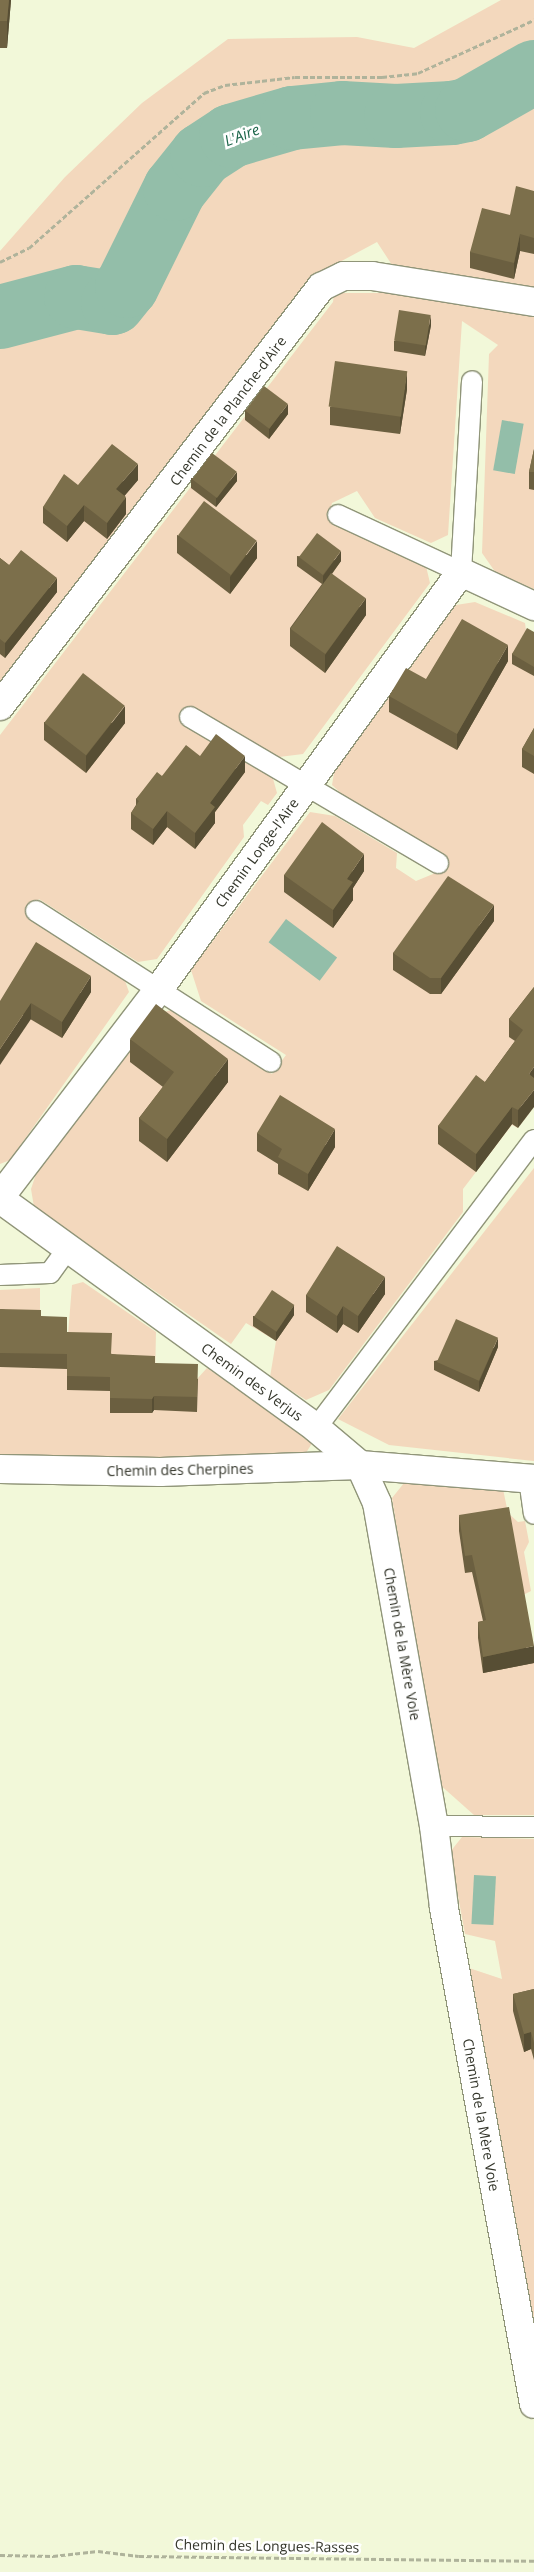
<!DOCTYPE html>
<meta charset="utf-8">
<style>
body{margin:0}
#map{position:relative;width:534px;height:2572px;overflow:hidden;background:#f2f8d9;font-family:"Open Sans",sans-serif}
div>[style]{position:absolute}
.green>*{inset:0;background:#f3d8bd}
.water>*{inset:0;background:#93bea9;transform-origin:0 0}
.river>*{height:64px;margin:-32px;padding:0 32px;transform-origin:32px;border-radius:32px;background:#93bea9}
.path>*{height:3px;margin-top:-1.5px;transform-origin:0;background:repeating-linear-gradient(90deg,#afb39b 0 5px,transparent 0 7.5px)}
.roads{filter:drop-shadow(1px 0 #909579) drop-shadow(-1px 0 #909579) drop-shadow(0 1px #909579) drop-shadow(0 -1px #909579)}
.lane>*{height:20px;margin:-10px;padding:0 10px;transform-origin:10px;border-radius:10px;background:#fff}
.street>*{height:28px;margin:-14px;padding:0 14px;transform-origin:14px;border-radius:14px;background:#fff}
.wall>*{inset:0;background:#6b5f40}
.shaded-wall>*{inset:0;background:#574e34}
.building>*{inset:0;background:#7c6f4b;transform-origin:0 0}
span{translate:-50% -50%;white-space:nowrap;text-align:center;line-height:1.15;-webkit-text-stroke:5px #fff;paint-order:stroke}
.street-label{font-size:14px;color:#33352a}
.water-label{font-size:15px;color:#1b6549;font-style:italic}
</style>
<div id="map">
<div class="green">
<i style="clip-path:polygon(501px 0,534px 0,534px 288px,392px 265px,377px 242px,308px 279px,0 687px,0 251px,65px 177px,142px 103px,228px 39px,357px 37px,414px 48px)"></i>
<i style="clip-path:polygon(334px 293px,414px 293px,534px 311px,534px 589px,496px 573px,482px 553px,489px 354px,498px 345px,462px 321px,448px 535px,431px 543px,375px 518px,357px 491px,332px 503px,328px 520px,425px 562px,430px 583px,303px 754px,279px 757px,205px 714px,194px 731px,272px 775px,277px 793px,268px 805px,261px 801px,243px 825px,244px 837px,157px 959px,138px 962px,39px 899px,27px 915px,124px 978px,129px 992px,10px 1160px,0 1164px,0 735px,333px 302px)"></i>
<i style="clip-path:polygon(475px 602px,525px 623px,527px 638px,534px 642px,534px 1107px,518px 1128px,512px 1125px,476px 1172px,463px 1189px,463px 1212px,329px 1390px,306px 1400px,270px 1377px,276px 1341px,246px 1323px,231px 1344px,34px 1207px,31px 1189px,38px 1168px,156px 1014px,172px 1010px,272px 1074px,286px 1055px,201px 1001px,191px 970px,310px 812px,335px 816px,397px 853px,396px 868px,416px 881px,433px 874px,444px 854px,344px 796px,332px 785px,334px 773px,456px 605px)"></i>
<i style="clip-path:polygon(534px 1168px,534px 1461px,389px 1445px,338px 1419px)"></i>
<i style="clip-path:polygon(83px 1282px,156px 1332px,155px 1378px,197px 1379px,207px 1368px,314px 1440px,301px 1461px,0 1455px,0 1290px,40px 1288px,40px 1368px,67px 1347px,72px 1285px)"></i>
<i style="clip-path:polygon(404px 1483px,503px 1489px,508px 1513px,518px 1522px,525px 1521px,529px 1542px,524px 1552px,531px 1591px,519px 1597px,534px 1663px,534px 1815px,474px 1815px,438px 1783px,392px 1498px)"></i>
<i style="clip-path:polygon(462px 1837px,534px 1839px,534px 2321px,469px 1968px,502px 1979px,495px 1941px,465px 1934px,450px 1852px)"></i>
</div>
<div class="water">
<i style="left:502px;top:420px;width:22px;height:51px;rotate:10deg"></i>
<i style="left:286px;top:919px;width:64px;height:29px;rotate:37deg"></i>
<i style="left:474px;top:1875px;width:22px;height:49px;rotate:3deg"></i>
</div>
<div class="river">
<i style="left:0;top:317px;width:79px;rotate:-14.7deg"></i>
<i style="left:76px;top:297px;width:37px;rotate:9deg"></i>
<i style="left:113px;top:303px;width:22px;rotate:-51deg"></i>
<i style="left:127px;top:286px;width:108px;rotate:-63.7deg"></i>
<i style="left:175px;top:189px;width:43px;rotate:-51.5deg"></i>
<i style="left:202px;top:155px;width:35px;rotate:-33deg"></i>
<i style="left:231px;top:136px;width:64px;rotate:-16.4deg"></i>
<i style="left:292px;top:118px;width:50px;rotate:-5.7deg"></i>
<i style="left:342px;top:113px;width:54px;rotate:3.2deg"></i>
<i style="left:396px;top:116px;width:56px;rotate:-3.1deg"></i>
<i style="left:452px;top:113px;width:15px;rotate:-11deg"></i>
<i style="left:467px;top:110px;width:77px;rotate:-29.6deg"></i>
</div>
<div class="path">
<i style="left:0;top:262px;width:32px;rotate:-26deg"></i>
<i style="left:29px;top:248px;width:234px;rotate:-41.5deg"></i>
<i style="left:204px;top:93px;width:22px;rotate:-21deg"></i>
<i style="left:225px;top:85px;width:70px;rotate:-6.5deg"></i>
<i style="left:295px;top:77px;width:87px"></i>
<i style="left:382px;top:77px;width:36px;rotate:-6deg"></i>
<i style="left:418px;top:73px;width:128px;rotate:-24.6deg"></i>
<i style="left:0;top:2555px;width:53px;rotate:1.1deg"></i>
<i style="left:53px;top:2556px;width:45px;rotate:-6.3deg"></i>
<i style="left:98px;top:2551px;width:41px;rotate:7deg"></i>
<i style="left:139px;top:2556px;width:395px;rotate:0.7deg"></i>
</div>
<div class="roads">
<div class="lane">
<i style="left:338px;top:515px;width:136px;rotate:24.9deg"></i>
<i style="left:461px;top:572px;width:191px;rotate:-86.7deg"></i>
<i style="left:190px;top:717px;width:288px;rotate:30.5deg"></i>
<i style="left:36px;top:911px;width:279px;rotate:32.7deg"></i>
<i style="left:0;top:1275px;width:50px;rotate:-2.3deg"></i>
<i style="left:50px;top:1273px;width:31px;rotate:-54deg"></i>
<i style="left:316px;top:1428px;width:361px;rotate:-52.9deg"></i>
<i style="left:529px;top:1479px;width:35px;rotate:82deg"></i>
<i style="left:434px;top:1826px;width:100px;rotate:0.6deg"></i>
</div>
<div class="street">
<i style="left:0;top:706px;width:528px;rotate:-52.54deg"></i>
<i style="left:321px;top:287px;width:25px;rotate:-26deg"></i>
<i style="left:344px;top:276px;width:28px"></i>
<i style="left:372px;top:276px;width:164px;rotate:9.1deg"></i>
<i style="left:0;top:1197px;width:262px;rotate:-52.6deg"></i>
<i style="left:159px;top:989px;width:515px;rotate:-54.09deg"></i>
<i style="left:461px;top:572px;width:81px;rotate:25deg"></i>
<i style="left:0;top:1199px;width:390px;rotate:35.9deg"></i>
<i style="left:316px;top:1428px;width:57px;rotate:40.1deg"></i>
<i style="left:360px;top:1465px;width:175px;rotate:4.6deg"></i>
<i style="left:0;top:1469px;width:160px;rotate:1.1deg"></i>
<i style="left:160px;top:1472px;width:200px;rotate:-2deg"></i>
<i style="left:360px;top:1465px;width:42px;rotate:65.9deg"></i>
<i style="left:377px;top:1503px;width:328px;rotate:80deg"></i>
<i style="left:434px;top:1826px;width:83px;rotate:83deg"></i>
<i style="left:444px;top:1908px;width:504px;rotate:79.72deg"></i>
</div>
</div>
<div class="wall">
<i style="clip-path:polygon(0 0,11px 0,7px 48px,0 48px)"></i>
<i style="clip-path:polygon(534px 191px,534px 254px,520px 251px,514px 279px,470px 268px,470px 252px,510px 215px)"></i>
<i style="clip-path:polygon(431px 325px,425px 356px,394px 351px,394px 341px)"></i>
<i style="clip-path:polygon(407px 389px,400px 434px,330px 425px,330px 407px)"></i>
<i style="clip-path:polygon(245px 410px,288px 414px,269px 439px,245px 420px)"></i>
<i style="clip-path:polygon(534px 449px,534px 490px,529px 489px,529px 472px)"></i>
<i style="clip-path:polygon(191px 478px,237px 481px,216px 507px,191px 488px)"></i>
<i style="clip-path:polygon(138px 480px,124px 496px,126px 514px,107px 539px,84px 521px,67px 542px,43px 523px,43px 507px,78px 485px)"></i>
<i style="clip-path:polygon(177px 535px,257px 558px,230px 594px,177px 553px)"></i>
<i style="clip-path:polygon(297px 556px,341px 561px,332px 574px,366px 615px,325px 673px,290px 646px,290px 628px,322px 584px,297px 566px)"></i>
<i style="clip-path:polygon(0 558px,9px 565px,57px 592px,5px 658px,0 654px)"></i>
<i style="clip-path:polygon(534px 632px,534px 676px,512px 664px,512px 654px)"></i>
<i style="clip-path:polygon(508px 661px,457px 750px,389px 712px,389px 696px,426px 679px)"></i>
<i style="clip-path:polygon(44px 722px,125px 723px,86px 773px,44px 740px)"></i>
<i style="clip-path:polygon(534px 728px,534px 774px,522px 767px,522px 749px)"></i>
<i style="clip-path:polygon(200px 756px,245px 772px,215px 812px,215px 823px,195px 849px,167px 827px,153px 845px,131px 829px,131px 813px,136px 805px,136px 799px,162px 776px)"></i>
<i style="clip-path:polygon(364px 871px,353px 888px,353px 900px,333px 928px,284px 892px,284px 875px)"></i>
<i style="clip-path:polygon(494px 921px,441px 994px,430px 994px,393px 970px,393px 953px)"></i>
<i style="clip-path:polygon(534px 987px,518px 1128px,512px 1124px,476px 1172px,438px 1144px,438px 1126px,485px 1082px,515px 1041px,509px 1037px,509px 1019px)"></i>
<i style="clip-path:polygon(91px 992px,62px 1038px,0 1001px)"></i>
<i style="clip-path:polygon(130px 1039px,228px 1082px,167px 1162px,139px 1141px,139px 1118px,163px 1087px,130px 1062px)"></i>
<i style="clip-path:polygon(257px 1133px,335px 1147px,308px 1191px,278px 1174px,278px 1164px,257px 1151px)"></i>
<i style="clip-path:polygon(385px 1294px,358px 1333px,343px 1324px,337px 1333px,306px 1312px,306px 1295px)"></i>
<i style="clip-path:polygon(0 1309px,41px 1316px,67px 1332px,112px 1354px,155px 1363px,198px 1379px,197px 1412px,154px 1410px,152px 1413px,110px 1413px,110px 1391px,67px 1390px,67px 1369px,0 1367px)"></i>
<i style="clip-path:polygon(294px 1315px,276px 1341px,253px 1326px,253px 1316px)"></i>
<i style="clip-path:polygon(498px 1347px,479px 1392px,434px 1370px,434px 1361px)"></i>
<i style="clip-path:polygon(459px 1515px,534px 1663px,483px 1673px,478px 1638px,478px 1622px,483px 1621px,472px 1572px,465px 1573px,459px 1531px)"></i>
<i style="clip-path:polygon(534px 1989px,534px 2060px,531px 2049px,524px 2052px,513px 2011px,513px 1994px)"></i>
</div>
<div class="shaded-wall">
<i style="clip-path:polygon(9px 0,11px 0,7px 48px,7px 21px)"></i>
<i style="clip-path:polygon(520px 234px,520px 251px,514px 279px,514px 263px)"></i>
<i style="clip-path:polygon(431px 315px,431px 325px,425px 356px,425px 347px)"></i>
<i style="clip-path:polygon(407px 371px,407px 389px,400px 434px,400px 417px)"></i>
<i style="clip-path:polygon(288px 404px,288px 414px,269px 439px,269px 429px)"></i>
<i style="clip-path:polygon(138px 464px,138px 480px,116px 506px,116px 489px)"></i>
<i style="clip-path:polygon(237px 472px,237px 481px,216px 507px,216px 498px)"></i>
<i style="clip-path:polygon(126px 497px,126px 514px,107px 539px,107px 523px)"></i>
<i style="clip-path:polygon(84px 505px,84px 521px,67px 542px,67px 526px)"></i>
<i style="clip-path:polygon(257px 541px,257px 558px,230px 594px,230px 577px)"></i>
<i style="clip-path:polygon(341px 551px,341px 561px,323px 585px,323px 576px)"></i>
<i style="clip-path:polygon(57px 578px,57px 592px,5px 658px,5px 643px)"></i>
<i style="clip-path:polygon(366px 598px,366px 615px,325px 673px,325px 655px)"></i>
<i style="clip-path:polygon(508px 645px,508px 661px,457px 750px,457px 734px)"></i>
<i style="clip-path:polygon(125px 706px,125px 723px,86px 773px,86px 756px)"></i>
<i style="clip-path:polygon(245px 756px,245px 772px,215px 812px,215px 823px,195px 849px,195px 833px,210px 803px)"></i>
<i style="clip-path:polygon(167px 811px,167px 827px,153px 845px,153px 829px)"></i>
<i style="clip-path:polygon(364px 854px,364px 871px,353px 888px,353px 900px,333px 928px,333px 910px,347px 879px)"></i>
<i style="clip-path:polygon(494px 905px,494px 921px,441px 994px,441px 978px)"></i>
<i style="clip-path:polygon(91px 976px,91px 992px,62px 1038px,62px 1022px)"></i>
<i style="clip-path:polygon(31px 1003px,31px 1019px,0 1065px,0 1049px)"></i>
<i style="clip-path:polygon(228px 1059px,228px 1082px,167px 1162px,167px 1139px)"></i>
<i style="clip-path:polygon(534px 1067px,534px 1085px,529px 1074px)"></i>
<i style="clip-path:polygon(534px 1090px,534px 1107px,518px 1128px,518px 1110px)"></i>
<i style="clip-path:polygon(512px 1107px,512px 1124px,476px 1172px,476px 1154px)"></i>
<i style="clip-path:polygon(335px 1129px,335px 1147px,308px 1191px,308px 1174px)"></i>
<i style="clip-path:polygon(385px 1277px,385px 1294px,358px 1333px,358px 1316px)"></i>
<i style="clip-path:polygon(294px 1305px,294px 1315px,276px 1341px,276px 1331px)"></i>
<i style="clip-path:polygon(343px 1306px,343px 1324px,337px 1333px,337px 1316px)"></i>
<i style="clip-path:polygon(498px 1338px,498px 1347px,479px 1392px,479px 1382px)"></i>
<i style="clip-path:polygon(154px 1396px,154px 1410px,152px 1413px,152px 1399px)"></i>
<i style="clip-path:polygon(534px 1646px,534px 1663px,483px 1673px,483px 1657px)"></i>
<i style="clip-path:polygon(531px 2032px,531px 2049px,524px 2052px,524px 2034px)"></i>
</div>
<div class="building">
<i style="clip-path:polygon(0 0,9px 0,7px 21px,0 21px)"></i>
<i style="clip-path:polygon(516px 186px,534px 191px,534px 238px,520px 234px,514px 263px,470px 252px,482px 208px,510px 215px)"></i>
<i style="left:399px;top:310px;width:32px;height:31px;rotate:9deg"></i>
<i style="left:335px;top:361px;width:73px;height:46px;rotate:8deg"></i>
<i style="left:264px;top:386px;width:30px;height:31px;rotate:37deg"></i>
<i style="clip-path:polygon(112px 444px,138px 464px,116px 489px,126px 497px,107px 523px,84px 505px,67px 526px,43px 507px,64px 474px,78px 485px)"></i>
<i style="clip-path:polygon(534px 449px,534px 472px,529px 472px)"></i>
<i style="left:212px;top:453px;width:31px;height:33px;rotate:37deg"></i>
<i style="left:204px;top:501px;width:66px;height:43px;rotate:37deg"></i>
<i style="left:317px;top:533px;width:30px;height:30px;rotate:37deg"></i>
<i style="clip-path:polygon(21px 550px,57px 578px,5px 643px,0 639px,0 558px,9px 565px)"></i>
<i style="left:331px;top:573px;width:43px;height:69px;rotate:36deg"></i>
<i style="clip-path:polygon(462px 619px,508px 645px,457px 734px,389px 696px,406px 668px,426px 679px)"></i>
<i style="clip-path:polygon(527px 628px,534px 632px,534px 667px,512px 654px)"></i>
<i style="left:83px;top:673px;width:53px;height:63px;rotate:38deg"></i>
<i style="clip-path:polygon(534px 728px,534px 756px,522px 749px)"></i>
<i style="clip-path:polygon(216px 734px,245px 756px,210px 803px,215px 807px,195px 833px,167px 811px,153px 829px,131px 813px,139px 801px,136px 799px,157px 772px,162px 776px,186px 745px,200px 756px)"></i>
<i style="clip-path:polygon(322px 822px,364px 854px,347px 879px,353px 882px,333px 910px,284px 875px)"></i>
<i style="clip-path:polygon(448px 876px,494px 905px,441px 978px,430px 978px,393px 953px)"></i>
<i style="clip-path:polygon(36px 942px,91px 976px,62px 1022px,31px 1003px,0 1049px,0 1001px)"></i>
<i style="clip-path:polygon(534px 987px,534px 1067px,529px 1074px,534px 1078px,534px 1090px,518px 1110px,512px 1107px,476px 1154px,438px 1126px,476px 1075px,485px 1082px,523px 1030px,509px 1019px)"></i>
<i style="clip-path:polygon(156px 1004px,228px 1059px,167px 1139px,139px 1118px,174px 1072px,130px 1039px)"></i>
<i style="clip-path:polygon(280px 1095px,335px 1129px,308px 1174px,278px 1157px,282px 1149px,257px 1133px)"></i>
<i style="clip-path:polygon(337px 1246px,385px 1277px,358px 1316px,343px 1306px,337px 1316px,306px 1295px)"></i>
<i style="left:272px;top:1290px;width:27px;height:32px;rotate:34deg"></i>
<i style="clip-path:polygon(0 1309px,41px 1310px,41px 1316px,67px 1317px,67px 1332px,112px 1333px,111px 1354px,155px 1356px,155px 1363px,198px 1364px,197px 1397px,154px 1396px,152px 1399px,110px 1398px,110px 1377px,67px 1376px,67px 1354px,0 1353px)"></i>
<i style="left:456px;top:1319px;width:46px;height:47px;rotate:24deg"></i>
<i style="clip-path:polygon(509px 1507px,534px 1646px,483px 1657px,478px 1622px,486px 1620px,472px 1555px,465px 1556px,459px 1515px)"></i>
<i style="clip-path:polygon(534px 1989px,534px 2043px,531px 2032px,524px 2034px,513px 1994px)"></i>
</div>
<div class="street-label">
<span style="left:228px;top:411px;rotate:-53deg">Chemin de la Planche-d'Aire</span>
<span style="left:257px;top:853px;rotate:-54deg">Chemin Longe-l'Aire</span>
<span style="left:252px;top:1382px;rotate:36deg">Chemin des Verjus</span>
<span style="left:180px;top:1470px;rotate:-1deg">Chemin des Cherpines</span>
<span style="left:402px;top:1644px;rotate:80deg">Chemin de la Mère Voie</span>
<span style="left:481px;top:2115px;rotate:80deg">Chemin de la Mère Voie</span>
<span style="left:267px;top:2546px;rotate:1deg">Chemin des Longues-Rasses</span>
</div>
<div class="water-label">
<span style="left:242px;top:135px;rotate:-21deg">L'Aire</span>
</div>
</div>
